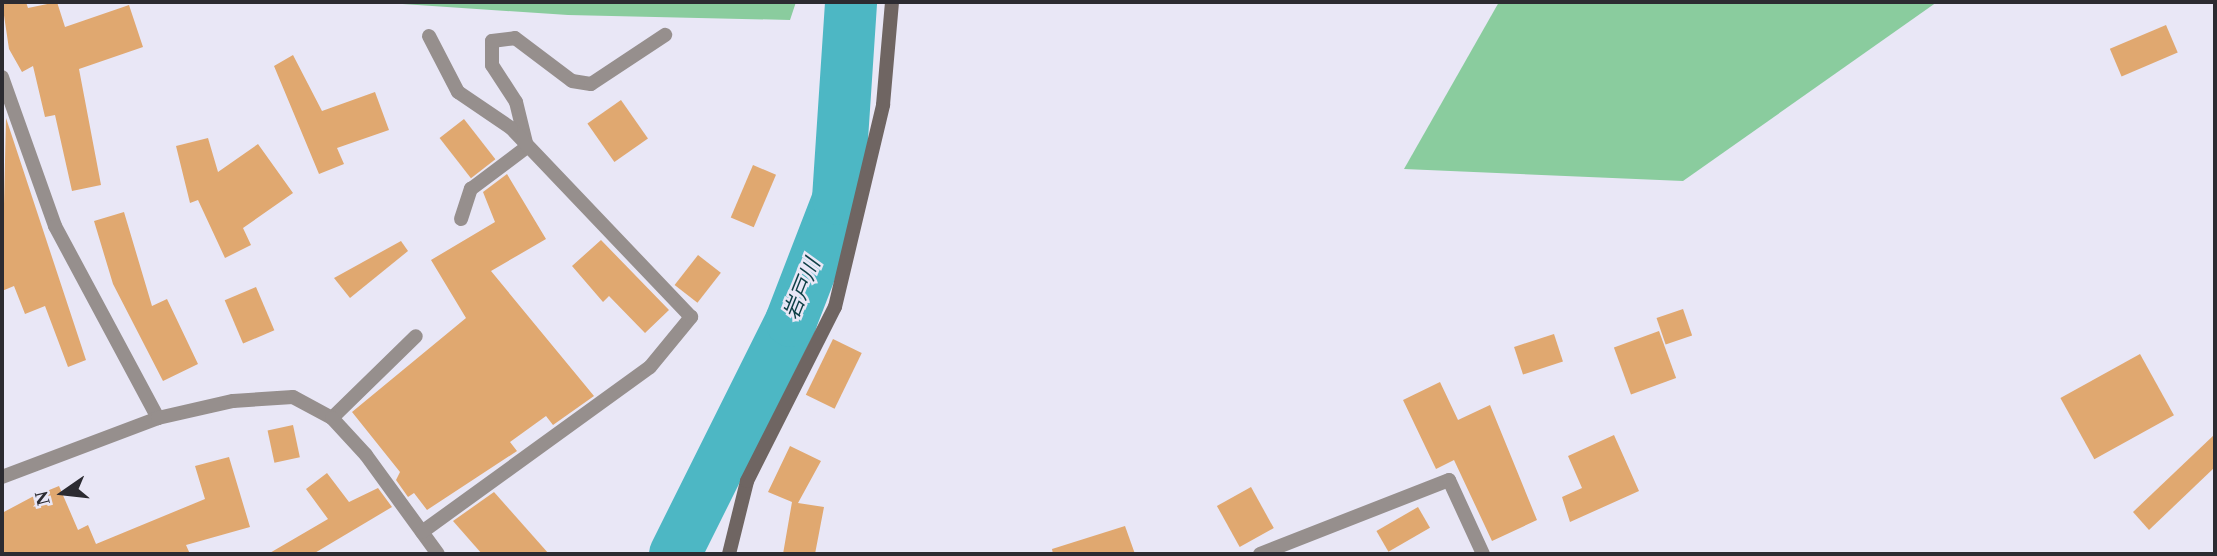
<!DOCTYPE html>
<meta charset="utf-8">
<style>
body{margin:0}
#map{position:relative;width:2217px;height:556px;overflow:hidden;background:#e9e7f6;font-family:"Times New Roman","Noto Sans JP",serif}
div>[style]{position:absolute}
.green>*{inset:0;background:#8acc9e}
.river>*{height:52px;margin:-26px;padding:0 26px;transform-origin:26px;border-radius:26px;background:#4db7c4}
.building>*{inset:0;background:#e0a870;transform-origin:0 0}
.street>*{height:14px;margin:-7px;padding:0 7px;transform-origin:7px;border-radius:7px;background:#968f8d}
.secondary>*{height:14px;margin:-7px;padding:0 7px;transform-origin:7px;border-radius:7px;background:#6f6562}
span{translate:-50% -50%;white-space:nowrap;text-align:center;line-height:1.15;-webkit-text-stroke:5px #e9e7f6;paint-order:stroke}
.water-label{font-size:21px;color:#0d3f45;font-style:italic}
.frame{position:absolute;inset:0;border:4px solid #2c2b31;pointer-events:none}
.north{position:absolute;left:28px;top:458px;width:70px;height:70px;-webkit-text-stroke:5px #e9e7f6;paint-order:stroke;rotate:256deg;font-size:19px;font-weight:700;line-height:28px;text-align:center;color:#2c2b31}
.north::after{content:'';display:block;margin:auto;width:24px;height:32px;background:#2c2b31;clip-path:polygon(50% 0,100% 100%,50% 72%,0 100%)}
</style>
<div id="map">
<div class="green">
<i style="clip-path:polygon(373px 2px,796px 2px,790px 20px,568px 15px)"></i>
<i style="clip-path:polygon(1499px 2px,1937px 2px,1683px 181px,1404px 169px)"></i>
</div>
<div class="river">
<i style="left:675px;top:554px;width:260px;rotate:-63.5deg"></i>
<i style="left:791px;top:321px;width:131px;rotate:-68.9deg"></i>
<i style="left:838px;top:199px;width:197px;rotate:-86.2deg"></i>
</div>
<div class="building">
<i style="clip-path:polygon(2px 2px,26px 2px,28px 8px,57px 2px,65px 27px,129px 5px,143px 47px,79px 69px,101px 185px,72px 191px,55px 115px,45px 117px,33px 66px,22px 72px,9px 49px)"></i>
<i style="left:2166px;top:25px;width:30px;height:61px;rotate:67deg"></i>
<i style="clip-path:polygon(293px 55px,322px 111px,375px 92px,389px 130px,337px 148px,344px 164px,319px 174px,274px 66px)"></i>
<i style="left:621px;top:100px;width:47px;height:41px;rotate:55deg"></i>
<i style="clip-path:polygon(6px 118px,86px 360px,68px 367px,45px 306px,25px 314px,14px 286px,2px 291px)"></i>
<i style="left:464px;top:119px;width:51px;height:31px;rotate:52deg"></i>
<i style="clip-path:polygon(208px 138px,218px 172px,258px 144px,293px 193px,243px 228px,251px 245px,225px 258px,198px 200px,190px 203px,176px 146px)"></i>
<i style="left:753px;top:165px;width:25px;height:57px;rotate:23deg"></i>
<i style="clip-path:polygon(507px 174px,546px 239px,491px 271px,594px 396px,553px 425px,546px 416px,510px 442px,517px 451px,427px 510px,414px 493px,408px 497px,396px 480px,400px 472px,352px 412px,466px 318px,431px 260px,495px 222px,483px 192px)"></i>
<i style="clip-path:polygon(124px 212px,152px 306px,167px 299px,198px 364px,163px 381px,113px 284px,94px 221px)"></i>
<i style="clip-path:polygon(601px 240px,669px 310px,645px 333px,609px 296px,603px 302px,572px 266px)"></i>
<i style="clip-path:polygon(401px 241px,408px 251px,350px 298px,334px 278px)"></i>
<i style="left:698px;top:255px;width:29px;height:38px;rotate:38deg"></i>
<i style="left:256px;top:287px;width:47px;height:34px;rotate:67deg"></i>
<i style="left:1683px;top:309px;width:28px;height:28px;rotate:71deg"></i>
<i style="left:1659px;top:331px;width:50px;height:48px;rotate:70deg"></i>
<i style="left:1554px;top:334px;width:29px;height:42px;rotate:72deg"></i>
<i style="left:833px;top:339px;width:32px;height:62px;rotate:26deg"></i>
<i style="left:2140px;top:354px;width:70px;height:91px;rotate:61deg"></i>
<i style="clip-path:polygon(1440px 382px,1458px 420px,1490px 405px,1537px 520px,1492px 541px,1454px 460px,1436px 469px,1403px 400px)"></i>
<i style="left:293px;top:425px;width:33px;height:26px;rotate:78deg"></i>
<i style="clip-path:polygon(2215px 434px,2215px 467px,2149px 530px,2133px 512px)"></i>
<i style="clip-path:polygon(1614px 435px,1639px 491px,1570px 522px,1562px 497px,1582px 488px,1568px 456px)"></i>
<i style="clip-path:polygon(790px 446px,821px 461px,798px 503px,824px 507px,815px 554px,783px 554px,792px 502px,768px 492px)"></i>
<i style="clip-path:polygon(229px 457px,250px 527px,186px 545px,190px 554px,2px 554px,2px 513px,32px 497px,59px 486px,78px 530px,88px 525px,96px 544px,205px 499px,195px 466px)"></i>
<i style="clip-path:polygon(327px 473px,349px 502px,378px 488px,392px 507px,313px 554px,268px 554px,328px 519px,306px 489px)"></i>
<i style="left:1251px;top:487px;width:47px;height:39px;rotate:61deg"></i>
<i style="clip-path:polygon(494px 492px,549px 554px,482px 554px,453px 521px)"></i>
<i style="left:1418px;top:507px;width:24px;height:48px;rotate:60deg"></i>
<i style="clip-path:polygon(1125px 526px,1135px 554px,1053px 554px,1052px 549px)"></i>
</div>
<div class="street">
<i style="left:2px;top:77px;width:158px;rotate:70.4deg"></i>
<i style="left:55px;top:226px;width:218px;rotate:61.8deg"></i>
<i style="left:461px;top:219px;width:32px;rotate:-72deg"></i>
<i style="left:471px;top:189px;width:70px;rotate:-36.9deg"></i>
<i style="left:527px;top:147px;width:46px;rotate:-103.7deg"></i>
<i style="left:516px;top:102px;width:44px;rotate:-123deg"></i>
<i style="left:492px;top:65px;width:24px;rotate:-90deg"></i>
<i style="left:492px;top:41px;width:23px;rotate:-7deg"></i>
<i style="left:515px;top:38px;width:71px;rotate:37deg"></i>
<i style="left:572px;top:81px;width:19px;rotate:9deg"></i>
<i style="left:591px;top:84px;width:89px;rotate:-33.5deg"></i>
<i style="left:332px;top:418px;width:117px;rotate:-44.3deg"></i>
<i style="left:2px;top:477px;width:167px;rotate:-20.7deg"></i>
<i style="left:158px;top:418px;width:77px;rotate:-12.8deg"></i>
<i style="left:233px;top:401px;width:60px;rotate:-3.8deg"></i>
<i style="left:293px;top:397px;width:44px;rotate:28.3deg"></i>
<i style="left:332px;top:418px;width:50px;rotate:47.4deg"></i>
<i style="left:366px;top:455px;width:122px;rotate:54deg"></i>
<i style="left:422px;top:532px;width:281px;rotate:-35.9deg"></i>
<i style="left:650px;top:367px;width:65px;rotate:-50.6deg"></i>
<i style="left:691px;top:317px;width:261px;rotate:-133.6deg"></i>
<i style="left:511px;top:128px;width:64px;rotate:-145.8deg"></i>
<i style="left:458px;top:92px;width:63px;rotate:-117.4deg"></i>
<i style="left:1260px;top:554px;width:203px;rotate:-21.4deg"></i>
<i style="left:1449px;top:480px;width:81px;rotate:65.3deg"></i>
</div>
<div class="secondary">
<i style="left:729px;top:554px;width:75px;rotate:-76.1deg"></i>
<i style="left:747px;top:481px;width:195px;rotate:-63.2deg"></i>
<i style="left:835px;top:307px;width:208px;rotate:-76.6deg"></i>
<i style="left:883px;top:105px;width:103px;rotate:-85deg"></i>
</div>
<div class="water-label">
<span style="left:802px;top:289px;rotate:-68deg">岩戸川</span>
</div>
<div class="frame"></div>
<div class="north">N</div>
</div>
